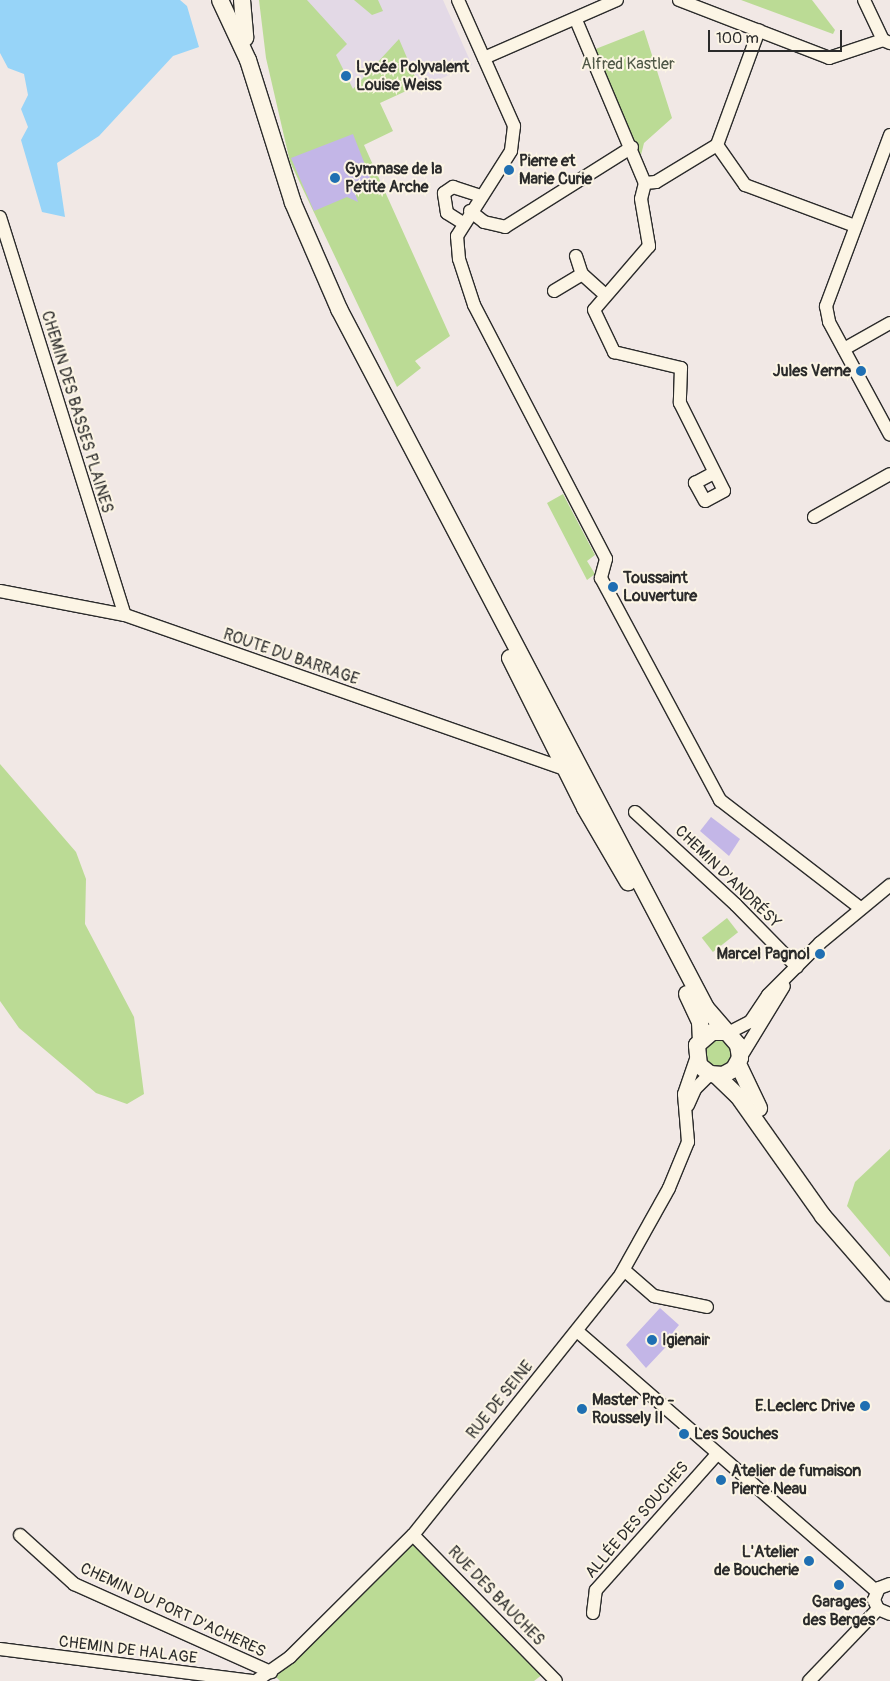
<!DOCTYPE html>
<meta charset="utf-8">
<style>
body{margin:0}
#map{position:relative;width:890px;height:1681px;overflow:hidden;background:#f1e8e5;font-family:Pangolin,sans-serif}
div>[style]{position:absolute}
.built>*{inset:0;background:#e3d9e6}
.green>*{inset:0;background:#bbdb95;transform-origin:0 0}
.round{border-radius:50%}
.water>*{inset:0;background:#97d4f8}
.building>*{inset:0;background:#c3b6e7}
.roads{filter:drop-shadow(1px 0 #2b2b2b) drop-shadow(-1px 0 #2b2b2b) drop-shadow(0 1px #2b2b2b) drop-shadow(0 -1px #2b2b2b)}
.minor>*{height:12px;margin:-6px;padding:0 6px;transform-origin:6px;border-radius:6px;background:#fcf5e5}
.major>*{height:16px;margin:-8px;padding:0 8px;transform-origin:8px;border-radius:8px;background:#fcf5e5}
.dots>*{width:14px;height:14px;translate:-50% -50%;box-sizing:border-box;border:2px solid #fcf5e5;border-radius:50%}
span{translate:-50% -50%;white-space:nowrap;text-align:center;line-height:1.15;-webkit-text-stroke:4px #fcf5e5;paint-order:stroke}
.park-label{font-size:16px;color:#4f5746}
.poi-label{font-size:16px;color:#2b2b2b;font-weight:700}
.left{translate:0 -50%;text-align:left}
.right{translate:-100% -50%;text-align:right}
.street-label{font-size:16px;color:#2b2b2b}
.scale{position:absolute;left:708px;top:30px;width:134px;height:22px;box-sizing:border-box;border:2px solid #2b2b2b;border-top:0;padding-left:6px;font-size:15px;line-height:18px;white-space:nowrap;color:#2b2b2b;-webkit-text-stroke:4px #fcf5e5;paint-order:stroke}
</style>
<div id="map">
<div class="built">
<i style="clip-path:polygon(267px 0,443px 0,472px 65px,424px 86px,409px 67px,356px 127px)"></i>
</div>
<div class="green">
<i style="clip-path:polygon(259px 0,307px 0,347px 44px,336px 55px,353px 89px,399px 39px,416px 79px,417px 86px,380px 103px,393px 131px,364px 145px,450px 336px,415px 361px,421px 368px,397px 387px,290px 162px,266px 58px)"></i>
<i style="clip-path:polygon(354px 0,378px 0,383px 11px,372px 15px)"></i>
<i style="clip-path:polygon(741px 0,812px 0,835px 30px,833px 34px)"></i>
<i style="clip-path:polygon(644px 30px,672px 118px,644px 143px,641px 155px,593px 50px)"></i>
<i style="clip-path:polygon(563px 494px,595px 555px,587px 561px,595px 574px,587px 580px,547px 503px)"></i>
<i style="clip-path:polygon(0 764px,76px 852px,86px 879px,85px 924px,134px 1017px,144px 1094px,127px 1104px,96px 1093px,19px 1028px,0 1001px)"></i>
<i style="left:727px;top:918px;width:18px;height:32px;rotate:52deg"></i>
<i class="round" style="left:704px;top:1040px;width:28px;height:28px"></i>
<i style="clip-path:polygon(890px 1149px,890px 1257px,847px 1206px,855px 1182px)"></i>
<i style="clip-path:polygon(413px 1535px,547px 1671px,534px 1681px,280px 1681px,271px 1672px)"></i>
</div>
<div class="water">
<i style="clip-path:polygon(0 0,180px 0,187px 6px,199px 47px,173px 56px,99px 136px,57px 163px,65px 217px,42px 212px,21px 140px,28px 127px,21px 109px,28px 95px,24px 74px,8px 68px,0 53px)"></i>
</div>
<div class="building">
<i style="clip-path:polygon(353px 134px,373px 185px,355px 193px,358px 202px,347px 197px,314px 211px,291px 158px)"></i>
<i style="clip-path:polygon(711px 817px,740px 839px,729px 856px,700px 831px)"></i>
<i style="clip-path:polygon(660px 1308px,679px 1325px,674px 1331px,678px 1334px,646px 1368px,626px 1345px)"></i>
</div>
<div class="roads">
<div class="minor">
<i style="left:458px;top:0;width:138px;rotate:66deg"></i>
<i style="left:514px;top:126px;width:25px;rotate:97deg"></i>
<i style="left:511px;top:151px;width:101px;rotate:122.4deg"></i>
<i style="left:457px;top:236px;width:23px;rotate:85deg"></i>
<i style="left:459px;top:259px;width:48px;rotate:71.9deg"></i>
<i style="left:474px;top:305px;width:286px;rotate:62.5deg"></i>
<i style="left:606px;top:559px;width:20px;rotate:105deg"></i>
<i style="left:601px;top:578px;width:252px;rotate:61.8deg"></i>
<i style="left:720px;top:800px;width:177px;rotate:37.6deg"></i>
<i style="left:679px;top:0;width:161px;rotate:21.1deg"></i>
<i style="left:829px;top:58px;width:57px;rotate:-18.4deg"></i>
<i style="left:883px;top:40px;width:8px;rotate:23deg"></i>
<i style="left:864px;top:0;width:44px;rotate:64.6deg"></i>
<i style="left:576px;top:20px;width:177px;rotate:67.1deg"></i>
<i style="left:484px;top:58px;width:145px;rotate:-23.6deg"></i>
<i style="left:890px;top:135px;width:183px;rotate:110.5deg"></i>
<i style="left:826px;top:306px;width:16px;rotate:79deg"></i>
<i style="left:829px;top:322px;width:128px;rotate:61.6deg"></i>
<i style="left:717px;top:145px;width:49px;rotate:55deg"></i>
<i style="left:745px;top:185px;width:117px;rotate:20.4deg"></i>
<i style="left:717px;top:145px;width:122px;rotate:-69.9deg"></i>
<i style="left:645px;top:183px;width:16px;rotate:104deg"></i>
<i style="left:641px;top:199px;width:48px;rotate:80.3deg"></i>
<i style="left:649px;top:246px;width:84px;rotate:130.7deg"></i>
<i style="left:594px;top:310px;width:47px;rotate:64.5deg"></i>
<i style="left:614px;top:352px;width:69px;rotate:13.4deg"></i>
<i style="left:681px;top:368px;width:35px;rotate:92deg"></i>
<i style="left:680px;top:403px;width:98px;rotate:63.4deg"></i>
<i style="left:724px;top:491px;width:21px;rotate:152deg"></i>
<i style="left:705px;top:501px;width:21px;rotate:-119deg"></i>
<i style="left:695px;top:483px;width:21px;rotate:-28deg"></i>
<i style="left:645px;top:183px;width:11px;rotate:-5deg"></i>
<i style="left:656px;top:182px;width:71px;rotate:-31.2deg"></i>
<i style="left:470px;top:211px;width:18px;rotate:38deg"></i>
<i style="left:484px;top:222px;width:22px;rotate:13deg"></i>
<i style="left:505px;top:227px;width:150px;rotate:-32.2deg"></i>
<i style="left:0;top:217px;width:417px;rotate:72.6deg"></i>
<i style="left:463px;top:223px;width:19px;rotate:-148deg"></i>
<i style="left:447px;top:213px;width:20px;rotate:-99deg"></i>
<i style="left:444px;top:193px;width:11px;rotate:-34deg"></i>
<i style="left:453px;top:187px;width:28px;rotate:18deg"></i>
<i style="left:576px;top:256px;width:19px;rotate:72deg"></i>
<i style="left:554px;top:291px;width:33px;rotate:-31deg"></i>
<i style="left:582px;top:274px;width:31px;rotate:42deg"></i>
<i style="left:844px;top:349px;width:53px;rotate:-29.5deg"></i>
<i style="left:814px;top:517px;width:87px;rotate:-29.5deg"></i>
<i style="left:0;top:591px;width:127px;rotate:10.9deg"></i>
<i style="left:125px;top:615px;width:472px;rotate:19.3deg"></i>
<i style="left:635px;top:812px;width:137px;rotate:42.6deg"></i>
<i style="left:736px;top:905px;width:87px;rotate:45.5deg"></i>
<i style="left:728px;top:1033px;width:25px;rotate:-27deg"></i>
<i style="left:750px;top:1022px;width:32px;rotate:-56deg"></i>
<i style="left:768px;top:995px;width:74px;rotate:-45deg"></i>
<i style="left:820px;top:943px;width:91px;rotate:-39.6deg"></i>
<i style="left:740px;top:1058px;width:84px;rotate:-58.6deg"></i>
<i style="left:688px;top:1105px;width:17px;rotate:-66deg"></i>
<i style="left:695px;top:1089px;width:21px;rotate:-45deg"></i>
<i style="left:624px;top:1270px;width:40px;rotate:41deg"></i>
<i style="left:654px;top:1296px;width:54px;rotate:11.7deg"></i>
<i style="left:577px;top:1331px;width:396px;rotate:41deg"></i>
<i style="left:20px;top:1535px;width:73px;rotate:42.2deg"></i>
<i style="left:74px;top:1584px;width:216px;rotate:24.1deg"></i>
<i style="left:413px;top:1535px;width:204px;rotate:45.6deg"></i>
<i style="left:890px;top:1584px;width:12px;rotate:160deg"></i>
<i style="left:879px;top:1588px;width:13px;rotate:113deg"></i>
<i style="left:874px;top:1600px;width:10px;rotate:66deg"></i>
<i style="left:878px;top:1609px;width:13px;rotate:23deg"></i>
<i style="left:593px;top:1613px;width:23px;rotate:-83deg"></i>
<i style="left:596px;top:1590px;width:182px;rotate:-48.3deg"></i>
<i style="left:0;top:1649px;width:254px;rotate:7.2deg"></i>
<i style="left:256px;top:1681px;width:42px;rotate:-35.2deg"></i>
<i style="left:290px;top:1657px;width:173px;rotate:-44.8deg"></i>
<i style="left:413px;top:1535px;width:334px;rotate:-51.4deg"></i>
<i style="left:621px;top:1274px;width:98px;rotate:-60.8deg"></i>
<i style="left:669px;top:1188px;width:50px;rotate:-67.6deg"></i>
<i style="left:688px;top:1142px;width:48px;rotate:-94.8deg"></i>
<i style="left:684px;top:1094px;width:37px;rotate:-71deg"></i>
<i style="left:809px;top:1681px;width:100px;rotate:-46.2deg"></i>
</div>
<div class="major">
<i style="left:220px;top:0;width:66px;rotate:65deg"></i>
<i style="left:248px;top:60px;width:150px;rotate:72.5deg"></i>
<i style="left:293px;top:203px;width:116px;rotate:66.5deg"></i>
<i style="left:339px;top:309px;width:789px;rotate:62.3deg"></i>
<i style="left:706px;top:1008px;width:49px;rotate:49.1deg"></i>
<i style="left:738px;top:1045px;width:13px;rotate:81deg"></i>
<i style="left:740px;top:1058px;width:13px;rotate:119deg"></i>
<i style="left:734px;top:1069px;width:13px;rotate:151deg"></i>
<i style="left:723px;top:1075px;width:13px;rotate:-176deg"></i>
<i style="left:710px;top:1074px;width:14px;rotate:-141deg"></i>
<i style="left:699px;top:1065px;width:20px;rotate:-96deg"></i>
<i style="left:697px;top:1045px;width:20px;rotate:-41deg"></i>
<i style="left:712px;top:1032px;width:13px"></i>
<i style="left:242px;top:0;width:38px;rotate:85deg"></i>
<i style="left:510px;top:658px;width:168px;rotate:63.4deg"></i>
<i style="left:585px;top:808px;width:86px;rotate:59.8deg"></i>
<i style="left:687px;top:994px;width:31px;rotate:65deg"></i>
<i style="left:700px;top:1022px;width:17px;rotate:87deg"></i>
<i style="left:738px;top:1064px;width:49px;rotate:64.5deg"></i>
<i style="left:716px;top:1075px;width:30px;rotate:44deg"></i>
<i style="left:738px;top:1096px;width:147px;rotate:54.7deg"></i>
<i style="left:823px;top:1216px;width:102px;rotate:49deg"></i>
</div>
</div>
<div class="dots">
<i style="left:346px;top:76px;background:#1f6fb2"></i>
<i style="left:509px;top:170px;background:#1f6fb2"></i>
<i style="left:335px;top:178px;background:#1f6fb2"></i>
<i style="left:861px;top:371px;background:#1f6fb2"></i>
<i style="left:613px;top:587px;background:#1f6fb2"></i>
<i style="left:820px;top:954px;background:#1f6fb2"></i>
<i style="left:652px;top:1340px;background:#1f6fb2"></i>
<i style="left:865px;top:1406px;background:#1f6fb2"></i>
<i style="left:582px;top:1409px;background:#1f6fb2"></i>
<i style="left:684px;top:1434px;background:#1f6fb2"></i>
<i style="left:721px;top:1480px;background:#1f6fb2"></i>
<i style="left:809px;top:1561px;background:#1f6fb2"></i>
<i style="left:839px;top:1585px;background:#1f6fb2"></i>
</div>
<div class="park-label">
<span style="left:628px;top:64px">Alfred Kastler</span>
</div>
<div class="poi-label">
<span class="left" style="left:356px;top:76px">Lycée Polyvalent<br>Louise Weiss</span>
<span class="left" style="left:519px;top:170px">Pierre et<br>Marie Curie</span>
<span class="left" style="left:345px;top:178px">Gymnase de la<br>Petite Arche</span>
<span class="right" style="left:851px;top:371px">Jules Verne</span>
<span class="left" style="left:623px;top:587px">Toussaint<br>Louverture</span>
<span class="right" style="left:810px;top:954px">Marcel Pagnol</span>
<span class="left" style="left:662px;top:1340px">Igienair</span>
<span class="left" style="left:592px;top:1409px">Master Pro -<br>Roussely II</span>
<span class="right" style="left:855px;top:1406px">E.Leclerc Drive</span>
<span class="left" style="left:694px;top:1434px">Les Souches</span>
<span class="left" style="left:731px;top:1480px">Atelier de fumaison<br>Pierre Neau</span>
<span class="right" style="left:799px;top:1561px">L'Atelier<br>de Boucherie</span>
<span style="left:839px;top:1611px">Garages<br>des Berges</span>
</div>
<div class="street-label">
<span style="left:77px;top:412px;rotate:73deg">CHEMIN DES BASSES PLAINES</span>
<span style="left:291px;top:657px;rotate:19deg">ROUTE DU BARRAGE</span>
<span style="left:728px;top:877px;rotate:44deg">CHEMIN D'ANDRÉSY</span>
<span style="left:500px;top:1400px;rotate:-51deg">RUE DE SEINE</span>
<span style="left:637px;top:1520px;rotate:-49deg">ALLÉE DES SOUCHES</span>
<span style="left:496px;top:1596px;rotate:46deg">RUE DES BAUCHES</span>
<span style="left:173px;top:1610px;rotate:25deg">CHEMIN DU PORT D'ACHERES</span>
<span style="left:128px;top:1650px;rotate:7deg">CHEMIN DE HALAGE</span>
</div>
<div class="scale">100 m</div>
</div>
